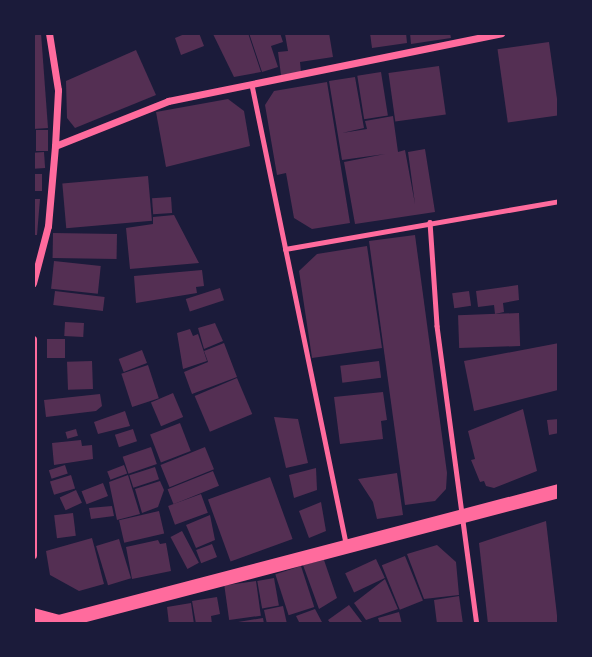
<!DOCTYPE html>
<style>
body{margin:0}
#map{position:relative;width:592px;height:657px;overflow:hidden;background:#1b1b3a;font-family:Arial,sans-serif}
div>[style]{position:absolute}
.building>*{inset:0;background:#542f53;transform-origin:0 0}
.service>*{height:4.5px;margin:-2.25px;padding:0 2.25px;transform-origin:2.25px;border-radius:2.25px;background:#ff6b9d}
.minor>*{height:7px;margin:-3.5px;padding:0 3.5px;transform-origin:3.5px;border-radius:3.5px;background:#ff6b9d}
.secondary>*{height:14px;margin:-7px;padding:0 7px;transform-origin:7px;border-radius:7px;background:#ff6b9d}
span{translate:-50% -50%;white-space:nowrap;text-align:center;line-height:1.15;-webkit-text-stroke:5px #1b1b3a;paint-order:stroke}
.frame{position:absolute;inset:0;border:35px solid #1b1b3a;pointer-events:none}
</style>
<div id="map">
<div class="building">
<i style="clip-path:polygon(41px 33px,48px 128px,33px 129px,33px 36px)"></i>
<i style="clip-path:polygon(187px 33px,199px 33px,204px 46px,181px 55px,175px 38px)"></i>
<i style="clip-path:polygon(248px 33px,261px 72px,234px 77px,213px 34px)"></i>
<i style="clip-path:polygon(249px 33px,280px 33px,283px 42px,271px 46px,278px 67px,262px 72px)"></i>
<i style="clip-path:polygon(329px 33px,333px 57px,300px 62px,301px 72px,281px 75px,278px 52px,288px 51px,285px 34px)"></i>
<i style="clip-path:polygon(370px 33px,406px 33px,407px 43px,372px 48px)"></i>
<i style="clip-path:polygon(410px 33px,450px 33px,451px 38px,411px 44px)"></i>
<i style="left:549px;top:42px;width:74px;height:52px;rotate:82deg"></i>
<i style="clip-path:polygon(136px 50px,156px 95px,75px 128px,67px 118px,66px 81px)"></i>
<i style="left:439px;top:66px;width:49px;height:51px;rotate:82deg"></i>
<i style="left:381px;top:72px;width:44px;height:24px;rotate:81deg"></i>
<i style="clip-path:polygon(355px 77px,364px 128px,342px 133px,367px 129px,365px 121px,393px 116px,398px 152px,405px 150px,415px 204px,408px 152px,425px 149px,435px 212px,355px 224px,344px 162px,385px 154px,342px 160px,329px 81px)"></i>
<i style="clip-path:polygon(327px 82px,350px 223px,312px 229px,294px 218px,286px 173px,277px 175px,265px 105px,274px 91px)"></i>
<i style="clip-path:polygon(228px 99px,244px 111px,250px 146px,166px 167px,156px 112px)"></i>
<i style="left:48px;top:130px;width:21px;height:12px;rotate:90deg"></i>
<i style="left:44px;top:152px;width:16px;height:11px;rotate:86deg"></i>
<i style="left:33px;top:174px;width:9px;height:17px"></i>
<i style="left:148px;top:176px;width:45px;height:86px;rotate:85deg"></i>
<i style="left:171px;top:197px;width:16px;height:19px;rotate:86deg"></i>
<i style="clip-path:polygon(33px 199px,40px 199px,37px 235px,33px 235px)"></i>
<i style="clip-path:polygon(174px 215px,199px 263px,130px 269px,126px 228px,153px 224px,153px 217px)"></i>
<i style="left:53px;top:233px;width:64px;height:25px;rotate:1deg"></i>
<i style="clip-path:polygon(415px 235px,447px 473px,446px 489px,435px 501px,405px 505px,369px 241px)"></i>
<i style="clip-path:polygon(367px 246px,382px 348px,312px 358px,299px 271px,317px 254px)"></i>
<i style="left:54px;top:261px;width:47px;height:28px;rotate:6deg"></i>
<i style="clip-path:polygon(202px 270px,204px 286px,196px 287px,197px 293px,136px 303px,134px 276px)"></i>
<i style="clip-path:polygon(518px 285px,519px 300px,503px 303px,504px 312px,495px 314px,494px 305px,478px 307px,476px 291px)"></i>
<i style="left:220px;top:288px;width:13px;height:36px;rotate:72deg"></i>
<i style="left:55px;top:291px;width:50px;height:14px;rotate:7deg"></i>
<i style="left:469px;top:291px;width:15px;height:17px;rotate:82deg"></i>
<i style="left:519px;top:313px;width:33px;height:61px;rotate:88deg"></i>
<i style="left:65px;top:322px;width:19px;height:14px;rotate:3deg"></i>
<i style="clip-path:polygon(215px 323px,223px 341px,204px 349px,198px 328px)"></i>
<i style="clip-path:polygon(190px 329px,193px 336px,198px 334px,207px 361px,183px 369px,177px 333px)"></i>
<i style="left:47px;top:339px;width:18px;height:19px"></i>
<i style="clip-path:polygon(224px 343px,237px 377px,192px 394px,184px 372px,208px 362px,204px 351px)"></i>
<i style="clip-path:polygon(559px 343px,558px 390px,474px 411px,464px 361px)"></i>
<i style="left:142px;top:350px;width:14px;height:25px;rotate:69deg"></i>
<i style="left:92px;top:361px;width:28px;height:25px;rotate:88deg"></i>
<i style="left:379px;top:361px;width:17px;height:39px;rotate:83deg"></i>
<i style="left:148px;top:365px;width:35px;height:28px;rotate:72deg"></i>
<i style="left:237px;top:378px;width:39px;height:46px;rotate:67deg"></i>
<i style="clip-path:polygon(383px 392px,387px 420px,381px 421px,383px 439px,340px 444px,334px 397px)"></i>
<i style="left:173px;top:393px;width:26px;height:24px;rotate:67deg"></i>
<i style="clip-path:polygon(100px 394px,102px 406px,96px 411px,46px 417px,44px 400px)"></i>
<i style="clip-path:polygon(523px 409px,537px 471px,494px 488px,486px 486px,484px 481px,480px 482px,471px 460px,475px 459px,468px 431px)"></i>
<i style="clip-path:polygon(125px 411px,130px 426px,98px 434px,94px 422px)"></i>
<i style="clip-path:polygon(274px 417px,298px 419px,308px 463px,286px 468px)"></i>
<i style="clip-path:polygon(559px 419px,559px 433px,549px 435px,547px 420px)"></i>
<i style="left:180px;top:423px;width:30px;height:32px;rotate:69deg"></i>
<i style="left:76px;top:429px;width:7px;height:11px;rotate:74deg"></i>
<i style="left:133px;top:429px;width:13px;height:19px;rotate:72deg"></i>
<i style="clip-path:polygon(81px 440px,82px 446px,92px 445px,93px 459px,54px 465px,52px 443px)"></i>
<i style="left:151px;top:447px;width:18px;height:30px;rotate:71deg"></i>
<i style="left:205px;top:447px;width:24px;height:48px;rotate:68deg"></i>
<i style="left:65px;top:465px;width:9px;height:17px;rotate:72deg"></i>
<i style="left:124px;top:465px;width:9px;height:18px;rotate:69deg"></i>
<i style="left:155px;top:467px;width:13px;height:27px;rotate:72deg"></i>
<i style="clip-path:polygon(316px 468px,317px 490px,294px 498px,289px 475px)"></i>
<i style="left:213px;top:471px;width:16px;height:49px;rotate:68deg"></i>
<i style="clip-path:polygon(397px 473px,403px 515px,377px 519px,373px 502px,358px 479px)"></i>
<i style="left:71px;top:475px;width:14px;height:22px;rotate:73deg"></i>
<i style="clip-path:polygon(128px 475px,140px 514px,117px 520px,109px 482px)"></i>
<i style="left:270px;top:477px;width:66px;height:66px;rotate:70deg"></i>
<i style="clip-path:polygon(160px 481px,164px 490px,158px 507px,142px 513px,135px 489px)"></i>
<i style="left:103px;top:483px;width:14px;height:23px;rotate:69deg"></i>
<i style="left:76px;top:490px;width:14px;height:18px;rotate:65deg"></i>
<i style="left:201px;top:494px;width:20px;height:35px;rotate:70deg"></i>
<i style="clip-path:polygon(321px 502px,326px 531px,309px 538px,299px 511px)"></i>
<i style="clip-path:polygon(112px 506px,114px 516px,91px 519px,89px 508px)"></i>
<i style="left:159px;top:511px;width:23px;height:41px;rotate:77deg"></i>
<i style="left:73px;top:513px;width:23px;height:19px;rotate:83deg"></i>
<i style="clip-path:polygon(210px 515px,215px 540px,196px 548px,186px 525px)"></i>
<i style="clip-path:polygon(546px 521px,558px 624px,488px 624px,479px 543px)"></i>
<i style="left:182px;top:531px;width:36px;height:13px;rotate:62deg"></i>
<i style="clip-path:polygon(92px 538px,104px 584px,79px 591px,50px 575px,46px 551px)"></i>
<i style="left:119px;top:539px;width:41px;height:24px;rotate:73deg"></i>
<i style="clip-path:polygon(158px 540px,160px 544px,166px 543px,171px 571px,132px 579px,126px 547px)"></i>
<i style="left:212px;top:544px;width:14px;height:17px;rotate:69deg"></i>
<i style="clip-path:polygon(437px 545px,456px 562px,459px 595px,424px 599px,407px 554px)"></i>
<i style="left:405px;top:556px;width:48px;height:25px;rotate:68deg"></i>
<i style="left:376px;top:559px;width:21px;height:34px;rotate:65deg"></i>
<i style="clip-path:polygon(324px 560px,337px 598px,319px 609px,303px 565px)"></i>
<i style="left:301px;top:566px;width:43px;height:27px;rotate:72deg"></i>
<i style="left:274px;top:578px;width:28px;height:17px;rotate:80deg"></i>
<i style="clip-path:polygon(385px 579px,398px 609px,366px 620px,354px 603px)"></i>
<i style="left:256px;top:581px;width:35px;height:32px;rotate:82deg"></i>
<i style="clip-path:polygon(459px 596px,463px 624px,437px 624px,434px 600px)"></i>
<i style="clip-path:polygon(217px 597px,220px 614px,211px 616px,212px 624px,196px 624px,192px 601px)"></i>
<i style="clip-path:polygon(191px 603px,194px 624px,169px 624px,167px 607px)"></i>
<i style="clip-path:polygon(349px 605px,362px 622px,331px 624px,328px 620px)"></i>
<i style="clip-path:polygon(283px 606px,287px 624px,267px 624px,264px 610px)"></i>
<i style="clip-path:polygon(315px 609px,323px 624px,300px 624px,296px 616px)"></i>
<i style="clip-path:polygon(399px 612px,402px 624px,380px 624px,378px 618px)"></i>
<i style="clip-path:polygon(263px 618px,264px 624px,239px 624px,238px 622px)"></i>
</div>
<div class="service">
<i style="left:252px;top:85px;width:469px;rotate:78.4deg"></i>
<i style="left:430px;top:222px;width:104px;rotate:86.1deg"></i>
<i style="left:437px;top:326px;width:301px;rotate:82.4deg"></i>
<i style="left:285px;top:249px;width:278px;rotate:-9.9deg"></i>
</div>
<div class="minor">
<i style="left:55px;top:146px;width:122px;rotate:-21.7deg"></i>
<i style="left:168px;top:101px;width:340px;rotate:-11.5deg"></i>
<i style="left:33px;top:283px;width:59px;rotate:-75.3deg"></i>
<i style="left:48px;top:226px;width:80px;rotate:-85deg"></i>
<i style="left:55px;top:146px;width:56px;rotate:-86.9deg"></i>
<i style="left:58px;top:90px;width:58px;rotate:-99deg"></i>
<i style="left:33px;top:339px;width:216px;rotate:90deg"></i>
</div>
<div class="secondary">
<i style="left:33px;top:615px;width:27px;rotate:15deg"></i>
<i style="left:59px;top:622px;width:517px;rotate:-14.68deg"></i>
</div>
<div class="frame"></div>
</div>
